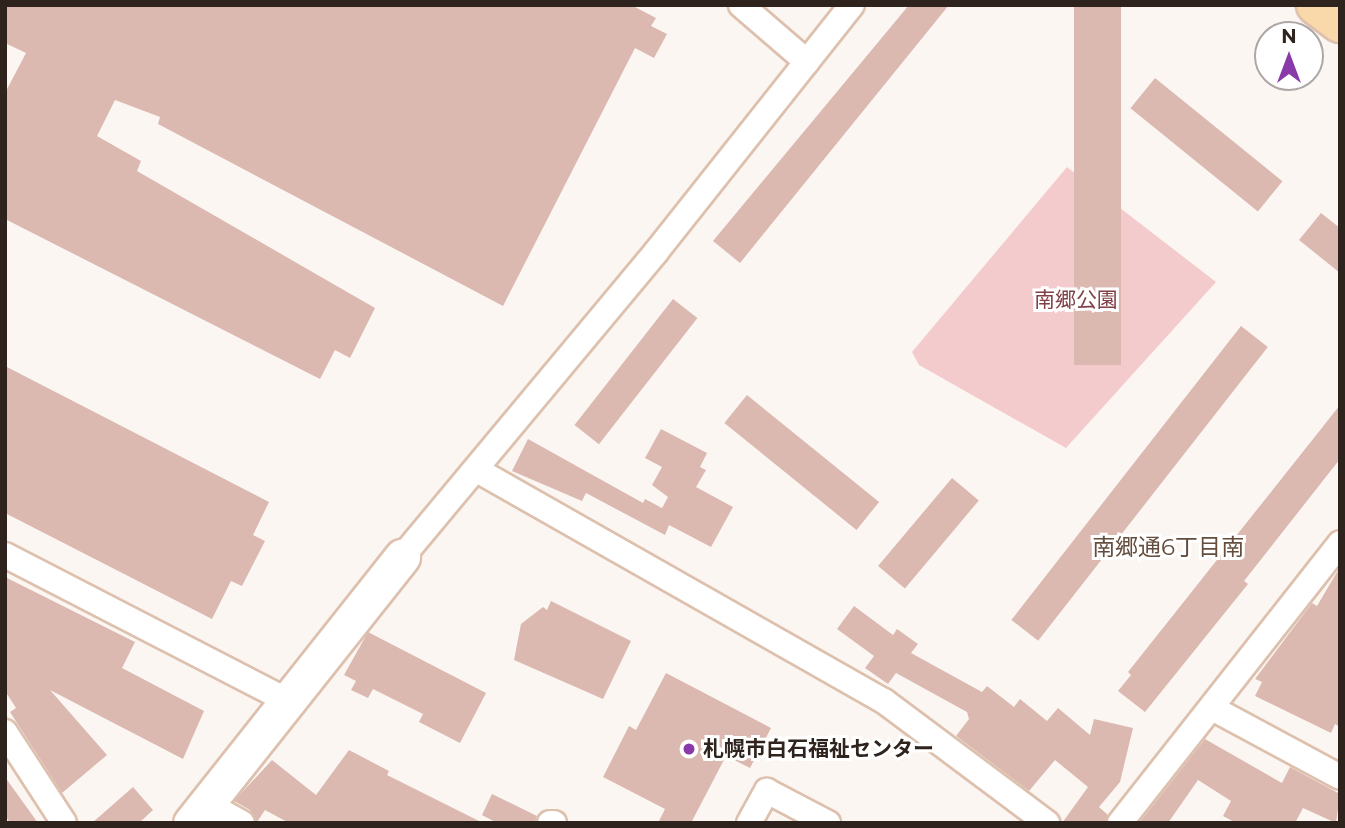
<!DOCTYPE html>
<meta charset="utf-8">
<style>
body{margin:0}
#map{position:relative;width:1345px;height:828px;overflow:hidden;background:#fcf6f2;font-family:Montserrat,"Noto Sans JP",sans-serif}
div>[style]{position:absolute}
.green>*{inset:0;background:#f4cbcd}
.building>*{inset:0;background:#dbb9b0;transform-origin:0 0}
.roads{filter:drop-shadow(2px 0 #ddc0ad) drop-shadow(-2px 0 #ddc0ad) drop-shadow(0 2px #ddc0ad) drop-shadow(0 -2px #ddc0ad)}
.street>*{height:24px;margin:-12px;padding:0 12px;transform-origin:12px;border-radius:12px;background:#fff}
.secondary>*{height:35px;margin:-17.5px;padding:0 17.5px;transform-origin:17.5px;border-radius:17.5px;background:#fff}
.primary>*{height:38px;margin:-19px;padding:0 19px;transform-origin:19px;border-radius:19px;background:#f9d9a9}
.dots>*{width:19px;height:19px;translate:-50% -50%;box-sizing:border-box;border:4px solid #fff;border-radius:50%}
span{translate:-50% -50%;white-space:nowrap;text-align:center;line-height:1.15;-webkit-text-stroke:6px #fff;paint-order:stroke}
.park-label{font-size:21px;color:#814147}
.poi-label{font-size:21px;color:#2f241d;font-weight:700}
.left{translate:0 -50%;text-align:left}
.neighbourhood-label{font-size:23px;color:#654d3d}
.frame{position:absolute;inset:0;border:7px solid #2f241d;pointer-events:none}
.north{position:absolute;left:1254px;top:21px;width:70px;height:70px;box-sizing:border-box;background:#fff;border:2px solid #aca7a5;border-radius:50%;rotate:0deg;font-size:19px;font-weight:700;line-height:28px;text-align:center;color:#2f241d}
.north::after{content:'';display:block;margin:auto;width:24px;height:32px;background:#8a39a9;clip-path:polygon(50% 0,100% 100%,50% 72%,0 100%)}
</style>
<div id="map">
<div class="green">
<i style="clip-path:polygon(1067px 167px,1216px 282px,1066px 448px,919px 365px,912px 352px)"></i>
</div>
<div class="building">
<i style="clip-path:polygon(5px 5px,631px 5px,656px 18px,651px 26px,667px 34px,654px 58px,635px 48px,503px 306px,158px 124px,160px 117px,115px 100px,97px 136px,141px 161px,137px 171px,375px 308px,350px 358px,335px 350px,320px 379px,5px 219px,5px 93px,26px 53px,5px 43px)"></i>
<i style="clip-path:polygon(909px 5px,949px 5px,740px 263px,713px 241px)"></i>
<i style="left:1074px;top:5px;width:47px;height:360px"></i>
<i style="left:1155px;top:78px;width:164px;height:39px;rotate:39deg"></i>
<i style="clip-path:polygon(1321px 213px,1340px 228px,1340px 273px,1299px 240px)"></i>
<i style="left:673px;top:299px;width:31px;height:160px;rotate:38deg"></i>
<i style="left:1241px;top:326px;width:34px;height:373px;rotate:38deg"></i>
<i style="clip-path:polygon(5px 366px,269px 502px,253px 535px,265px 541px,242px 586px,231px 581px,212px 619px,5px 513px)"></i>
<i style="left:747px;top:395px;width:170px;height:36px;rotate:39deg"></i>
<i style="clip-path:polygon(1340px 405px,1340px 459px,1244px 581px,1248px 584px,1145px 712px,1118px 691px,1131px 675px,1128px 672px)"></i>
<i style="clip-path:polygon(661px 429px,707px 453px,700px 467px,706px 470px,696px 487px,733px 507px,711px 547px,669px 525px,665px 535px,586px 493px,582px 501px,512px 471px,528px 439px,643px 503px,645px 499px,662px 508px,668px 497px,652px 485px,662px 467px,645px 458px)"></i>
<i style="left:952px;top:478px;width:35px;height:115px;rotate:40deg"></i>
<i style="clip-path:polygon(1340px 567px,1340px 727px,1335px 724px,1331px 733px,1255px 696px,1262px 682px,1255px 679px,1312px 603px,1317px 606px)"></i>
<i style="clip-path:polygon(5px 577px,135px 642px,122px 668px,204px 711px,183px 759px,50px 690px,107px 755px,62px 793px,10px 712px,16px 708px,5px 691px)"></i>
<i style="clip-path:polygon(551px 601px,631px 641px,603px 699px,514px 660px,521px 624px,543px 607px,547px 610px)"></i>
<i style="clip-path:polygon(854px 606px,893px 635px,897px 629px,918px 644px,911px 653px,982px 692px,987px 686px,1014px 707px,1020px 699px,1047px 721px,1058px 708px,1090px 735px,1094px 719px,1133px 728px,1120px 782px,1099px 807px,1108px 815px,1105px 823px,1062px 823px,1088px 787px,1055px 760px,1029px 791px,956px 736px,969px 719px,967px 712px,896px 673px,888px 684px,865px 668px,874px 656px,837px 629px)"></i>
<i style="clip-path:polygon(368px 632px,486px 693px,460px 743px,419px 722px,423px 714px,373px 689px,368px 698px,351px 690px,356px 681px,344px 675px)"></i>
<i style="clip-path:polygon(666px 673px,771px 728px,750px 768px,726px 756px,691px 823px,658px 823px,665px 809px,603px 777px,629px 726px,636px 730px)"></i>
<i style="clip-path:polygon(1205px 739px,1282px 783px,1290px 767px,1340px 794px,1336px 823px,1303px 808px,1295px 823px,1236px 823px,1223px 816px,1231px 801px,1198px 780px,1168px 823px,1139px 823px)"></i>
<i style="clip-path:polygon(349px 750px,389px 771px,387px 775px,483px 823px,289px 823px,265px 810px,257px 822px,250px 810px,234px 801px,272px 760px,316px 795px)"></i>
<i style="clip-path:polygon(5px 777px,38px 823px,10px 823px,5px 815px)"></i>
<i style="clip-path:polygon(133px 787px,153px 810px,139px 823px,92px 823px)"></i>
<i style="clip-path:polygon(492px 794px,537px 816px,535px 823px,497px 823px,482px 815px)"></i>
</div>
<div class="roads">
<div class="street">
<i style="left:741px;top:5px;width:87px;rotate:40.8deg"></i>
<i style="left:477px;top:470px;width:468px;rotate:29.6deg"></i>
<i style="left:884px;top:701px;width:204px;rotate:36.8deg"></i>
<i style="left:5px;top:555px;width:316px;rotate:27.3deg"></i>
<i style="left:402px;top:557px;width:397px;rotate:-50.2deg"></i>
<i style="left:656px;top:252px;width:315px;rotate:-51.6deg"></i>
<i style="left:1212px;top:708px;width:145px;rotate:28.3deg"></i>
<i style="left:5px;top:732px;width:108px;rotate:57deg"></i>
<i style="left:206px;top:803px;width:41px;rotate:29.1deg"></i>
<i style="left:550px;top:823px;width:4px"></i>
<i style="left:749px;top:823px;width:37px;rotate:-61deg"></i>
<i style="left:767px;top:791px;width:69px;rotate:27.7deg"></i>
<i style="left:1120px;top:823px;width:356px;rotate:-51.8deg"></i>
</div>
<div class="secondary">
<i style="left:191px;top:823px;width:340px;rotate:-51.6deg"></i>
</div>
<div class="primary">
<i style="left:1316px;top:5px;width:30px;rotate:37deg"></i>
</div>
</div>
<div class="dots">
<i style="left:689px;top:749px;background:#8a39a9"></i>
</div>
<div class="park-label">
<span style="left:1076px;top:300px">南郷公園</span>
</div>
<div class="poi-label">
<span class="left" style="left:703px;top:749px">札幌市白石福祉センター</span>
</div>
<div class="neighbourhood-label">
<span style="left:1168px;top:547px">南郷通6丁目南</span>
</div>
<div class="frame"></div>
<div class="north">N</div>
</div>
